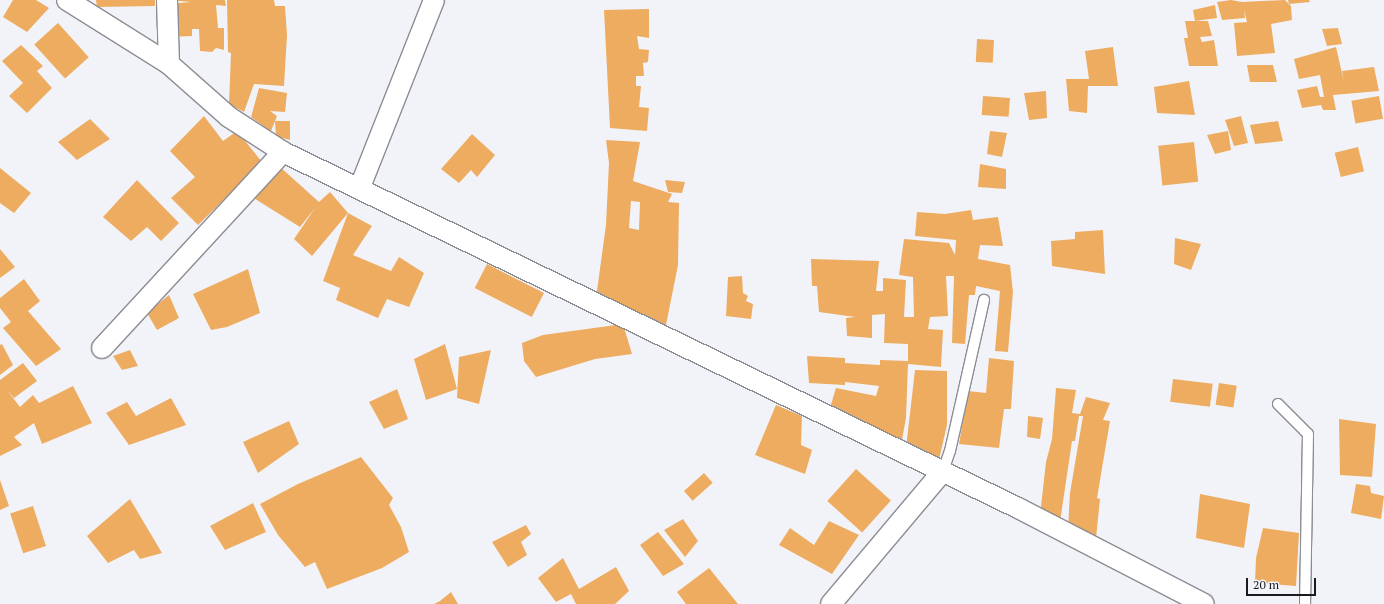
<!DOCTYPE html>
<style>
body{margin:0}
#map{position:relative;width:1384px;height:604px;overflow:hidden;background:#f2f3f9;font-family:"PT Serif",serif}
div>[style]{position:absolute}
.building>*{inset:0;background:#eeac60;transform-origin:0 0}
.roads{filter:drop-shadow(1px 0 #8c8d93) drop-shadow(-1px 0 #8c8d93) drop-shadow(0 1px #8c8d93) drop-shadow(0 -1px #8c8d93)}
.service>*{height:10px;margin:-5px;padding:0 5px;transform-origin:5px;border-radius:5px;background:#fff}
.minor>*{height:20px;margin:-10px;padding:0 10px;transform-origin:10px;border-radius:10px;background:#fff}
span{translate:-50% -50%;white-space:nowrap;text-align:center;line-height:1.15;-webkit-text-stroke:3px #f2f3f9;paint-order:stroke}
.scale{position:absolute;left:1246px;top:578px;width:70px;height:18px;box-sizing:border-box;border:2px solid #1a1b1d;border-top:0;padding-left:5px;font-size:12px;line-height:14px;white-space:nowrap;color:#1a1b1d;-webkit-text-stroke:3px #f2f3f9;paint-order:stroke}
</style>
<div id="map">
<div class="building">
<i style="clip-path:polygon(13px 0,36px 0,49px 8px,27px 32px,3px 17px)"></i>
<i style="clip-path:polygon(96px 0,155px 0,155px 6px,97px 7px)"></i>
<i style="clip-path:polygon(168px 0,225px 0,226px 6px,216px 5px,218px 28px,224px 28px,224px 50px,216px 48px,212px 52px,200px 51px,199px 29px,192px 29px,192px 36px,169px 37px,168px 4px,191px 2px)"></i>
<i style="clip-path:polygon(227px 0,274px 0,275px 6px,285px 6px,287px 35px,284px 86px,254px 84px,244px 112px,229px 104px,231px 53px,228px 52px)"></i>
<i style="clip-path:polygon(1231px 0,1242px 2px,1285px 0,1291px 6px,1292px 20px,1271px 24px,1275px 53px,1237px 56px,1234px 23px,1247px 22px,1244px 10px,1245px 18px,1222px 20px,1217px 2px)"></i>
<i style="clip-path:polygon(1288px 0,1309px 0,1310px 2px,1289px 4px)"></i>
<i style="clip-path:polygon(1215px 5px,1217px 18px,1195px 21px,1193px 10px)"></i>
<i style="clip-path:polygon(649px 9px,649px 38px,637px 36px,639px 49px,649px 50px,648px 62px,643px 63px,644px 76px,636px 76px,636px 86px,641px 86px,639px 107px,649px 108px,647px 131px,610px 128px,604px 10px)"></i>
<i style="clip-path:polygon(1185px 21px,1208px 21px,1212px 36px,1200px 37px,1202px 42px,1214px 40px,1218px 66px,1189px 66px,1184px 38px,1188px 38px)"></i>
<i style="left:58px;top:23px;width:46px;height:32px;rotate:48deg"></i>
<i style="clip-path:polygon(1338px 28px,1342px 44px,1327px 46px,1322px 29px)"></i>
<i style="left:977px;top:39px;width:17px;height:23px;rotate:3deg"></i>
<i style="clip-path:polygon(21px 45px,43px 66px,37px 71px,52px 88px,27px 113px,9px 96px,23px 83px,2px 61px)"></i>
<i style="clip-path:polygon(1113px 47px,1118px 86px,1088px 86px,1087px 113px,1069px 111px,1066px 79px,1089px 79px,1085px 51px)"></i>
<i style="clip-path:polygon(1336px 47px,1344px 82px,1342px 71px,1374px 67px,1379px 91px,1333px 95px,1336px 110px,1323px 110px,1321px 105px,1302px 108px,1297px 90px,1317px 86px,1320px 97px,1324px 97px,1320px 75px,1299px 79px,1294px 59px)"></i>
<i style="clip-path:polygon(1247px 65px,1273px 65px,1277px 82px,1250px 82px)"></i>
<i style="clip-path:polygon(1189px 81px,1195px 115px,1157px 113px,1154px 87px)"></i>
<i style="clip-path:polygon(259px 88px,287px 93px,285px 112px,270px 111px,277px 116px,271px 131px,251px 117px)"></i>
<i style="clip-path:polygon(1046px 91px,1047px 118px,1029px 120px,1024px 93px)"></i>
<i style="left:983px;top:96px;width:27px;height:19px;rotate:4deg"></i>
<i style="left:1379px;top:96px;width:23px;height:28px;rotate:80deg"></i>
<i style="clip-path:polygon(204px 116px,223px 141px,237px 131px,262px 162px,198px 225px,171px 198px,195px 177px,170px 151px)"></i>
<i style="clip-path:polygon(1241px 116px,1248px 143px,1234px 146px,1225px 120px)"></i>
<i style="clip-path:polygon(90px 119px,110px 139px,77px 160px,58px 142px)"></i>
<i style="clip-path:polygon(275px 121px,290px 121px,290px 140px,276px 136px)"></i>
<i style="clip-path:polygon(1278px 121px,1283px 141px,1255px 144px,1250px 125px)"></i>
<i style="clip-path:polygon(990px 131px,1007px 133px,1002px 157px,987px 154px)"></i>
<i style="clip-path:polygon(1228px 131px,1231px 150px,1215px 154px,1207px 135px)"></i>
<i style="clip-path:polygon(472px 134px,495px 155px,477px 177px,471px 170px,459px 183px,441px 169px)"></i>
<i style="clip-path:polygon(evenodd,606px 140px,640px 142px,633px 181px,672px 194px,668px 202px,679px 203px,678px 265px,665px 330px,596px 298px,606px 225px,609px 163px,606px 140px,631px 201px,640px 202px,639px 230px,629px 228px,631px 201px)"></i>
<i style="left:1194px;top:142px;width:40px;height:36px;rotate:84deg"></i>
<i style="left:1358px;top:147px;width:25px;height:24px;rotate:76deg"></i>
<i style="clip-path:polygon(980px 164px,1006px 169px,1006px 189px,978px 187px)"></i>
<i style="clip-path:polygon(279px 166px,319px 202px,330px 192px,348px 213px,312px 256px,294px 239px,315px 208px,300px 227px,252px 197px)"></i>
<i style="clip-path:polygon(0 168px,31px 193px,14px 213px,0 203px)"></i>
<i style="clip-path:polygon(137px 180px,179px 223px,161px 241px,147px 227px,131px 241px,103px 217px)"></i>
<i style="clip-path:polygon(665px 180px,685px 182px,682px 193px,668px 192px)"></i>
<i style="clip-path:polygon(971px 210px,973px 220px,998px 217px,1003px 246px,980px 245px,978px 259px,1010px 265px,1013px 292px,1008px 352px,995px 351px,1000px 291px,976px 286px,975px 295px,969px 295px,965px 344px,952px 343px,954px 276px,946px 276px,948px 316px,930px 317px,928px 329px,943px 330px,941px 367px,908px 364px,906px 418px,901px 445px,829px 411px,836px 388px,876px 396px,879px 386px,845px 382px,845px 385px,809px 383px,807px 356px,845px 358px,845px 363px,880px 365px,880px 360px,908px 361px,908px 344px,884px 343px,885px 314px,872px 315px,872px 338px,847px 336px,846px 318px,855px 317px,819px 312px,817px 286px,812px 286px,811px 259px,879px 261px,876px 291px,883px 291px,883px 278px,906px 280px,904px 317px,914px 317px,913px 277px,899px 275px,904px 239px,949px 243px,955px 255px,956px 240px,915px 236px,917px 212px,945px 214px)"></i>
<i style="clip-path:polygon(348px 213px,372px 226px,353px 255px,391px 271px,399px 257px,424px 273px,409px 307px,387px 299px,378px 318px,336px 300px,340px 288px,323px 281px)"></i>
<i style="clip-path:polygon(1103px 230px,1105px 274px,1052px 266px,1051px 241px,1075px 239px,1075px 232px)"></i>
<i style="clip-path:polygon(1175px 238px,1201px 244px,1191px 270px,1174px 264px)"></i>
<i style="clip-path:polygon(0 249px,15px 267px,0 278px)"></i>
<i style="left:487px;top:264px;width:64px;height:27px;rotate:27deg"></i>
<i style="clip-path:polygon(248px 269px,260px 313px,227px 327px,211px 330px,193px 294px)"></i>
<i style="clip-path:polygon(742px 276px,743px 293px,748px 296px,746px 301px,753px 304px,751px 319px,726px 316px,728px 277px)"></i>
<i style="clip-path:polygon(24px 279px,40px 301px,28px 311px,61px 349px,36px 366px,3px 328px,11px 322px,0 308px,0 298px)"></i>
<i style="clip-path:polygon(169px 295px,179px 318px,157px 330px,147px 313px)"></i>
<i style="clip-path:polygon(623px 324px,632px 354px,595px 359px,536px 377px,524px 361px,522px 343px,543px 335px)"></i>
<i style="clip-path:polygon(2px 344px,13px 365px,0 375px,0 345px)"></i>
<i style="clip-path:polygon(445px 344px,457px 389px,426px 400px,414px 359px)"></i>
<i style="clip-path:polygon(130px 350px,138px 366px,122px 370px,113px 356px)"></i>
<i style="clip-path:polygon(491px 350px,479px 404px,457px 398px,459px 357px)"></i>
<i style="clip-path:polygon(989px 358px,1014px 361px,1011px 409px,1004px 409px,999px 448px,959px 444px,968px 391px,986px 393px)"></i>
<i style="clip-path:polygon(23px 363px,37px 381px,14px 398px,7px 390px,20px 407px,33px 395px,39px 403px,73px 386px,92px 423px,42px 444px,34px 423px,14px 437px,22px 445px,0 456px,0 380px)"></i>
<i style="clip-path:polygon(915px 370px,947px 371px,947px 425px,938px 464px,906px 448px)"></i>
<i style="left:1173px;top:379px;width:40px;height:23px;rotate:7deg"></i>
<i style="left:1219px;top:383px;width:18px;height:22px;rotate:9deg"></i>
<i style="clip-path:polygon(1056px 388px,1076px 390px,1072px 413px,1080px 414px,1086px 397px,1110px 403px,1103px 420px,1110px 421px,1097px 498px,1100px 499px,1096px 538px,1068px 529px,1070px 493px,1083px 416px,1079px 416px,1075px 441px,1072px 441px,1060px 522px,1040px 515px,1046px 462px,1052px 439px)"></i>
<i style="clip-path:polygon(397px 389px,408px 419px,384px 429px,369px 402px)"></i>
<i style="clip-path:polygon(171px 398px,186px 425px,129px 445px,106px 413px,127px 402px,136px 416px)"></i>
<i style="clip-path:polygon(776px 405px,802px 416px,801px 445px,812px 450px,805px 474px,755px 455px)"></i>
<i style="clip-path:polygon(1028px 416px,1043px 418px,1040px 439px,1027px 437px)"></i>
<i style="clip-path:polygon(1339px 419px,1376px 424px,1372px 477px,1340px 475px)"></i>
<i style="clip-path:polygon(289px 421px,299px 444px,258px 473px,243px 442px)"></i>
<i style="clip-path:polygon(361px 457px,393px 498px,389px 505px,401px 527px,409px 552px,382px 568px,327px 589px,315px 562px,305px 567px,278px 535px,260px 504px,298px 484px)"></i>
<i style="left:856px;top:469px;width:47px;height:43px;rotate:42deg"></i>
<i style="left:704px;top:473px;width:13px;height:27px;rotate:48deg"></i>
<i style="clip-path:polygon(0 480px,9px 506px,0 510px)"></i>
<i style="clip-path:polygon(1356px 484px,1370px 486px,1371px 493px,1384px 496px,1381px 519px,1351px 513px)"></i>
<i style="clip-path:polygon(1200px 494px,1250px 504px,1244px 548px,1196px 538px)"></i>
<i style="clip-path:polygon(130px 499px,162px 553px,140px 559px,134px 550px,108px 563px,87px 536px)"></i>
<i style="clip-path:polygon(253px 503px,266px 532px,225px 550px,210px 526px)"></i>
<i style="left:33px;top:506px;width:42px;height:24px;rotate:72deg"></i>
<i style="clip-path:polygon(683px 519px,698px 541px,685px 557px,664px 530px)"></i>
<i style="clip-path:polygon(829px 521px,859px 535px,832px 574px,779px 545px,790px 528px,814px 545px)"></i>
<i style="clip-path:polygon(526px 525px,531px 534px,521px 542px,527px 555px,508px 567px,492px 542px)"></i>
<i style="clip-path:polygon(1263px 528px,1299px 533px,1296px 586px,1255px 583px,1256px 558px)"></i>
<i style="clip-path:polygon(658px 532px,684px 564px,663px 576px,640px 545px)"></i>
<i style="clip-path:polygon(563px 558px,579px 589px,616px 567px,629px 591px,615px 604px,576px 604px,571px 594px,556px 602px,538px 578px)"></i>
<i style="clip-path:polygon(709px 568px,738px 604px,686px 604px,677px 592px)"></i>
<i style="clip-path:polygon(451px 592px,458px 604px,434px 604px,440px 601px)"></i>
</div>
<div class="roads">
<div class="service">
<i style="left:1278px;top:404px;width:42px;rotate:45deg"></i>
<i style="left:1308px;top:434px;width:170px;rotate:91deg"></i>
<i style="left:943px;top:471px;width:21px;rotate:-71deg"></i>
<i style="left:950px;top:451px;width:155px;rotate:-77.3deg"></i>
</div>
<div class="minor">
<i style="left:67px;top:0;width:120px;rotate:32.1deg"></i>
<i style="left:169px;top:64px;width:80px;rotate:41.5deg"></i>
<i style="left:229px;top:117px;width:64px;rotate:32.9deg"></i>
<i style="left:283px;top:152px;width:817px;rotate:25.84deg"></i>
<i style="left:1018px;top:508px;width:209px;rotate:27.3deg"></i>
<i style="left:167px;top:0;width:64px;rotate:88.2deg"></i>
<i style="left:360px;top:187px;width:201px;rotate:-68.4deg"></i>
<i style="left:102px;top:348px;width:267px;rotate:-47.3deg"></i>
<i style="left:831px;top:604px;width:174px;rotate:-49.9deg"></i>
</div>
</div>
<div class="scale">20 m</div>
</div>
